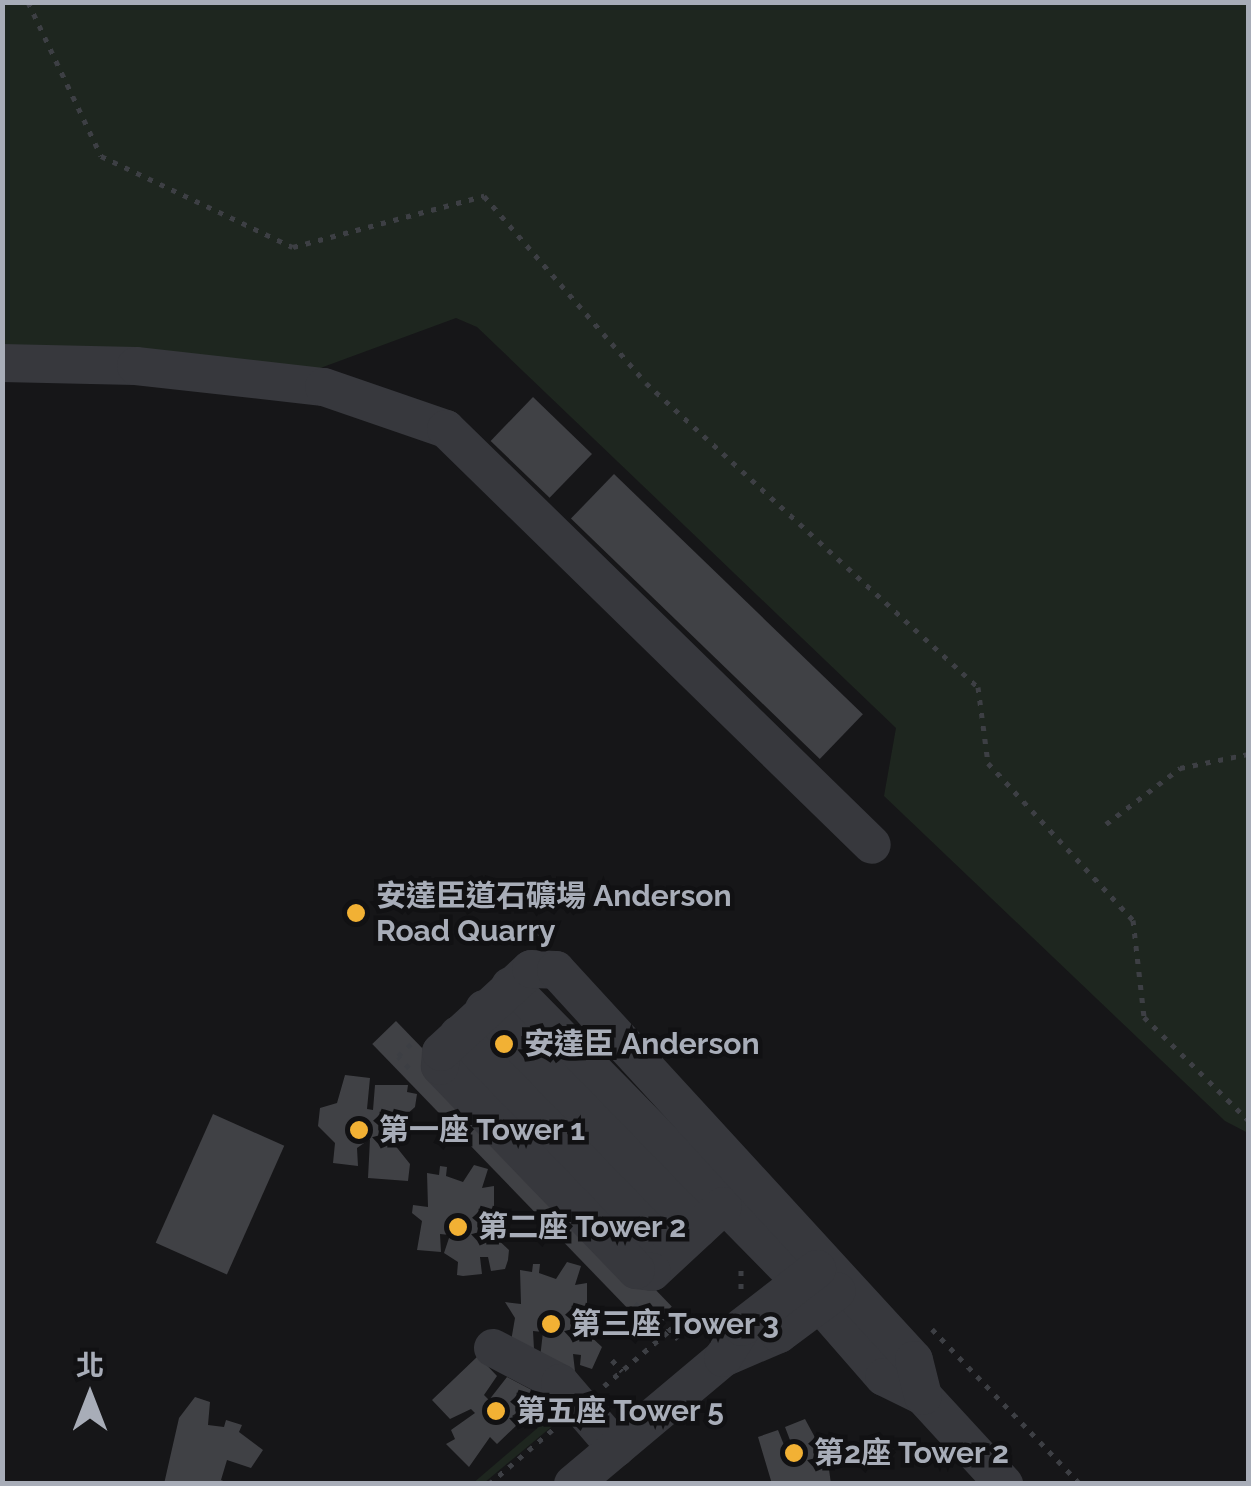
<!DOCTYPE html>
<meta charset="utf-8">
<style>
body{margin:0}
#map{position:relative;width:1251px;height:1486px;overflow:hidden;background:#161618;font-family:Raleway,"Noto Sans TC",sans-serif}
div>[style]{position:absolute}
.green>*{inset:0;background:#1e261f}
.building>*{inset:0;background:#404145;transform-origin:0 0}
.path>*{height:5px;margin-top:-2.5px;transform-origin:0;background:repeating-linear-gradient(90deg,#3d3f44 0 5px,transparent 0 13px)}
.minor>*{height:38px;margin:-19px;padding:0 19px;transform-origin:19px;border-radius:19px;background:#37383d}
.dots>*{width:28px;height:28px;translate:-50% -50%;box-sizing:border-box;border:5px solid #111113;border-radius:50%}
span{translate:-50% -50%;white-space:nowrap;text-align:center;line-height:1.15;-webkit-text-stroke:9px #111113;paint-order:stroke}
.poi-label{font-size:30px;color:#a8adb8;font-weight:700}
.left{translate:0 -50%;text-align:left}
.frame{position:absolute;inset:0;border:5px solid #a8adb8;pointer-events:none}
.north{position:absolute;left:40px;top:1346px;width:100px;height:100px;-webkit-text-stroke:8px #111113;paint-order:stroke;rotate:0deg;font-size:28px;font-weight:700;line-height:40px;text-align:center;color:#a8adb8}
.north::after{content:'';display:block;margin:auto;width:35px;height:45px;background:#a8adb8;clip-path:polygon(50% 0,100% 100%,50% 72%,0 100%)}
</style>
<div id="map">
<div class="green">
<i style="clip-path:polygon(2px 3px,1248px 3px,1248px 1133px,1225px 1121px,884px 796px,896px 728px,477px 327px,456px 318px,315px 370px,3px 351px)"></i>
<i style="clip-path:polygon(569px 1401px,574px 1408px,484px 1483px,472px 1484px)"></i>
</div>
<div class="building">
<i style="left:533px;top:397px;width:82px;height:61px;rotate:44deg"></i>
<i style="left:614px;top:474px;width:346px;height:62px;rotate:44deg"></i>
<i style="left:396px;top:1021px;width:397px;height:33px;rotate:46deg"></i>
<i style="clip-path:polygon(345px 1075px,370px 1078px,367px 1109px,373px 1110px,375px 1085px,408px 1085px,407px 1092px,417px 1094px,415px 1107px,396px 1124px,394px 1144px,410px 1164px,408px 1181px,368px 1178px,370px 1139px,357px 1148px,358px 1166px,333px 1163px,335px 1143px,318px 1126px,320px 1108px,337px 1103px)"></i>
<i style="left:213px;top:1114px;width:78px;height:141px;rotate:24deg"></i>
<i style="clip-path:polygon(474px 1165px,488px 1169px,482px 1188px,494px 1186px,494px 1236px,509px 1250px,508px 1260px,505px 1269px,491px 1271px,488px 1257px,480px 1257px,482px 1274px,463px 1276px,457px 1275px,458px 1262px,444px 1253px,450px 1235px,440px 1234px,441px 1252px,417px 1250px,422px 1221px,412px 1213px,413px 1205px,428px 1207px,427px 1173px,439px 1175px,440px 1166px,447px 1167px,446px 1176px,463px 1182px)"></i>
<i style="clip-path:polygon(567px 1262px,581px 1266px,575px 1285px,587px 1283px,587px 1333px,602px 1347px,592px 1369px,580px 1365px,581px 1355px,573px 1354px,575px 1371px,540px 1358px,543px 1332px,533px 1331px,534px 1349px,510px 1347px,515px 1318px,505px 1302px,521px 1304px,520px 1270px,532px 1272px,533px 1264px,540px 1264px,539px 1273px,556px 1279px)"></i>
<i style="clip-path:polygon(478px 1356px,497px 1376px,484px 1395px,489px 1400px,507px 1377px,543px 1396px,512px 1416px,519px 1423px,497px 1444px,490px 1437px,469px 1467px,446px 1444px,455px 1439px,451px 1430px,475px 1413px,471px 1409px,450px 1419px,432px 1400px)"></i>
<i style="clip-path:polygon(195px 1397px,210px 1402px,208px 1425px,224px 1427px,226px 1420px,242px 1425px,239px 1432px,263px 1450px,251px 1468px,227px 1460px,221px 1480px,230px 1484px,164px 1484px,179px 1418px)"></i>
<i style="clip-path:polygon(805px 1419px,825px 1456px,822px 1465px,828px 1462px,831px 1484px,772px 1484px,758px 1437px,778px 1430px,786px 1450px,793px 1448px,785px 1427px)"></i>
</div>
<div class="path">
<i style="left:28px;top:2px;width:170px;rotate:64.6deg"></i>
<i style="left:101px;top:156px;width:212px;rotate:25.4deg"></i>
<i style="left:293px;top:247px;width:198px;rotate:-15deg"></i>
<i style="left:484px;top:196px;width:247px;rotate:49.1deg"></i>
<i style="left:646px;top:383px;width:450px;rotate:42.5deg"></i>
<i style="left:978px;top:687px;width:77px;rotate:82.5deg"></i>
<i style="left:988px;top:763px;width:214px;rotate:47.3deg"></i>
<i style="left:1133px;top:920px;width:98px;rotate:83.5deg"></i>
<i style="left:1144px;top:1017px;width:146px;rotate:44.7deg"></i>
<i style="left:1106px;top:824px;width:93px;rotate:-37.1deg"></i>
<i style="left:1180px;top:768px;width:69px;rotate:-11.6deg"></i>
<i style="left:520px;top:939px;width:17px;rotate:-24deg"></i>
<i style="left:536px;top:932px;width:17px;rotate:17deg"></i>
<i style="left:409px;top:1068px;width:16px;rotate:-133deg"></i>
<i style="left:398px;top:1056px;width:18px;rotate:-43deg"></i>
<i style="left:741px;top:1289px;width:22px;rotate:-90deg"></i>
<i style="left:635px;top:1303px;width:14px;rotate:45deg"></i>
<i style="left:645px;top:1313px;width:8px;rotate:-40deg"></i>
<i style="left:651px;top:1308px;width:41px;rotate:48.9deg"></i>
<i style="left:932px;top:1329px;width:214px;rotate:46.3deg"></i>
<i style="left:612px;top:1360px;width:15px;rotate:48deg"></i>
<i style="left:604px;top:1386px;width:87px;rotate:-40.3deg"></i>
<i style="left:489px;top:1484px;width:89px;rotate:-40.5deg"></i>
</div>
<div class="minor">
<i style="left:2px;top:363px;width:134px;rotate:1.3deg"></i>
<i style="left:136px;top:366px;width:189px;rotate:6.4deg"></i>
<i style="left:324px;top:387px;width:129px;rotate:19deg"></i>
<i style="left:446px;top:429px;width:595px;rotate:44.32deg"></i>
<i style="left:510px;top:986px;width:415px;rotate:45.5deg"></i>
<i style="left:801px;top:1282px;width:126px;rotate:48.9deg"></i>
<i style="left:884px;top:1377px;width:43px;rotate:26deg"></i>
<i style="left:923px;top:1396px;width:120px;rotate:47.4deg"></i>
<i style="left:484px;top:1009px;width:307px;rotate:45.8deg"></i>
<i style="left:458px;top:1035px;width:305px;rotate:45.8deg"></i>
<i style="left:723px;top:1206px;width:97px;rotate:137.1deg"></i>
<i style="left:652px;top:1272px;width:16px;rotate:-173deg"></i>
<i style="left:636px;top:1270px;width:283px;rotate:-133.9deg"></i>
<i style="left:440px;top:1066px;width:14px;rotate:-86deg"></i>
<i style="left:441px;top:1052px;width:122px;rotate:-42.7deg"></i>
<i style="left:531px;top:969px;width:25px;rotate:2deg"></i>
<i style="left:556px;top:970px;width:529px;rotate:47.45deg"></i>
<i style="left:914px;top:1360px;width:37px;rotate:76deg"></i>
<i style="left:493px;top:1348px;width:76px;rotate:27.6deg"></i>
<i style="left:560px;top:1383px;width:86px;rotate:49.3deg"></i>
<i style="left:723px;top:1358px;width:61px;rotate:-23.2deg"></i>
<i style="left:779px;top:1334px;width:72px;rotate:-36.6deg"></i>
<i style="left:573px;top:1484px;width:196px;rotate:-40deg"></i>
<i style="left:723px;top:1358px;width:36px;rotate:-58deg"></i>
<i style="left:742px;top:1327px;width:95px;rotate:-37.7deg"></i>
</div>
<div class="dots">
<i style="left:356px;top:913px;background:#f2b134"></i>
<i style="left:504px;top:1044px;background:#f2b134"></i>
<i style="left:359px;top:1130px;background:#f2b134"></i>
<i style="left:458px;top:1227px;background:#f2b134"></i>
<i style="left:551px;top:1324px;background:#f2b134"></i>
<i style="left:496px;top:1411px;background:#f2b134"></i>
<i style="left:794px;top:1453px;background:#f2b134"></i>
</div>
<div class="poi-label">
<span class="left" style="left:376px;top:913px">安達臣道石礦場 Anderson<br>Road Quarry</span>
<span class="left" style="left:524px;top:1044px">安達臣 Anderson</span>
<span class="left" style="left:379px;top:1130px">第一座 Tower 1</span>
<span class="left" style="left:478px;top:1227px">第二座 Tower 2</span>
<span class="left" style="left:571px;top:1324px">第三座 Tower 3</span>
<span class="left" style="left:516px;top:1411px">第五座 Tower 5</span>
<span class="left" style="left:814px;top:1453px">第2座 Tower 2</span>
</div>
<div class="frame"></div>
<div class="north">北</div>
</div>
